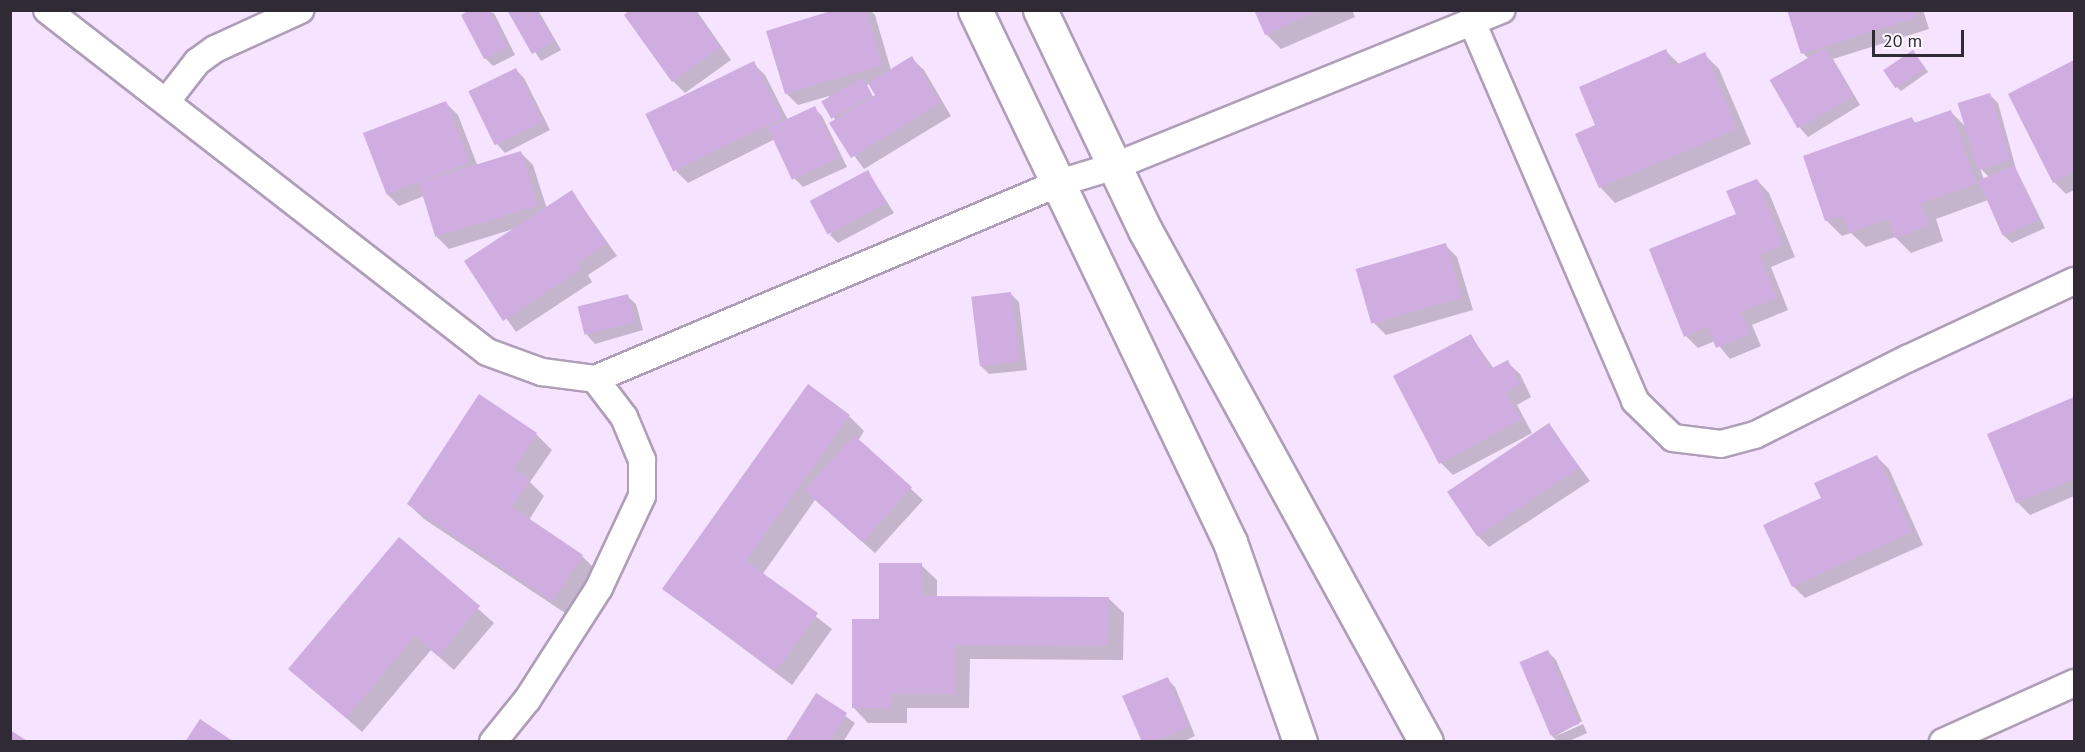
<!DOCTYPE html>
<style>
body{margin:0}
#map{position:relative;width:2085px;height:752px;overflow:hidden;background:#f5e3ff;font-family:"PT Sans",sans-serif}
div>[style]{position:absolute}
.shadow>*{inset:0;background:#0003}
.building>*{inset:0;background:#cfade1;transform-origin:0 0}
.roads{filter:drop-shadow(2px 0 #af9eb8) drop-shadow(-2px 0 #af9eb8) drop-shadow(0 2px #af9eb8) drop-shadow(0 -2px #af9eb8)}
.street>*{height:26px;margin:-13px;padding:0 13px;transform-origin:13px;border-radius:13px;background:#fff}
.secondary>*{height:33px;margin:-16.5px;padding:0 16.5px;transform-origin:16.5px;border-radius:16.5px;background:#fff}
span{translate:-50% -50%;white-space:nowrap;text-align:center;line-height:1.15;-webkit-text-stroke:5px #faf6fc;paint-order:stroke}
.frame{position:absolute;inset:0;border:12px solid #302a34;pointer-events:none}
.scale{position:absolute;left:1872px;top:30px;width:92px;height:27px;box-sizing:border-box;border:3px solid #302a34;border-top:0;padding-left:8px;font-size:18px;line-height:21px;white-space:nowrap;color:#302a34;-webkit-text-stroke:4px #faf6fc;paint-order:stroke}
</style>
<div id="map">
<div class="shadow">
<i style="clip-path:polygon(473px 10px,494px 13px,515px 55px,493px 66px,485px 58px)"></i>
<i style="clip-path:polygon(508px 10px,538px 10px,561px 50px,541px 61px)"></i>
<i style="clip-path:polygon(633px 10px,696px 10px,731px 60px,685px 93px,673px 81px)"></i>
<i style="clip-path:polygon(evenodd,839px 10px,870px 10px,875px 15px,891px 70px,911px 58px,924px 70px,951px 116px,864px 169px,831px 124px,835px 121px,829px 96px,798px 105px,786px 93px,839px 10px,870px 84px,877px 95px,873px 97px,867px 85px,870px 84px)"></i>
<i style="clip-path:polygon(1255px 10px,1352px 10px,1355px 17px,1281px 49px,1266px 34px)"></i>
<i style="clip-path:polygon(1789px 10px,1923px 10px,1929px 29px,1833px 59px,1860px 105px,1808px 137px,1800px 128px,1809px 59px,1803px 53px)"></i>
<i style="clip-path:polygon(1666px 51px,1680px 65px,1704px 54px,1719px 69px,1751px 144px,1615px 203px,1600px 187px,1597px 126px)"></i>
<i style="clip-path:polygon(1913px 52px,1928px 72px,1901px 91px,1897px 87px)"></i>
<i style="clip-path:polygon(2074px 62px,2074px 190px,2066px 194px,2054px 182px,2010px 95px)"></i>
<i style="clip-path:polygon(753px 63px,765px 75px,788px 120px,814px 108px,822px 116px,847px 167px,803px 187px,795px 179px,775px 139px,688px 183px,676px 171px)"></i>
<i style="clip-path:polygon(516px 70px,524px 78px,550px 130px,505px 153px,497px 144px)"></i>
<i style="clip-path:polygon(evenodd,1989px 94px,1998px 103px,2016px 169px,2045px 228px,2012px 243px,2003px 235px,1988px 200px,1936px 219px,1943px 241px,1911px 253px,1895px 237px,1866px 247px,1851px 233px,1842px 236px,1826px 220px,1912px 119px,1917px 124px,1951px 112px,1968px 129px,1989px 94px,1980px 168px,1989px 177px,1984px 180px,1980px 168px)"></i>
<i style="clip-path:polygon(446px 103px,458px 115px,478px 167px,521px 153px,533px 165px,547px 209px,572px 192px,617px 256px,588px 275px,592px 282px,516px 332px,466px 261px,516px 228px,449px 249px,437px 237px,424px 196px,399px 206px,387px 194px)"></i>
<i style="clip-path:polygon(868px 172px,894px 213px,838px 243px,830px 235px)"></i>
<i style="clip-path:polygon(1757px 180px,1769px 193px,1795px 257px,1771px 267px,1788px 310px,1752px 325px,1761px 346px,1730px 359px,1715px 341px,1698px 348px,1686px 336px,1737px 215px)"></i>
<i style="clip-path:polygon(1445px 245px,1457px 257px,1473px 310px,1386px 335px,1374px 323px)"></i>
<i style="clip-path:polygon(1011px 294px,1019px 302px,1027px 370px,989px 374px,981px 366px)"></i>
<i style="clip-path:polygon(627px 296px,636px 304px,643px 330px,595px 344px,587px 335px)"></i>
<i style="clip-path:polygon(1471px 336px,1494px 369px,1507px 362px,1520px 374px,1531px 397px,1517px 405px,1532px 433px,1453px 475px,1441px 463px,1395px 377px)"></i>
<i style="clip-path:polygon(479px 396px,537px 435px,552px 450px,530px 482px,544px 496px,529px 520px,582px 556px,597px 571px,568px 615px,424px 519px,408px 504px)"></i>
<i style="clip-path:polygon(2074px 399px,2074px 496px,2030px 515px,2018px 503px,1989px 435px)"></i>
<i style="clip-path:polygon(849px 416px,864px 431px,858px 441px,923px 500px,875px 553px,815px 500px,762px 575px,832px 629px,792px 685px,664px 589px)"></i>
<i style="clip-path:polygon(1549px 425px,1590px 481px,1489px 547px,1477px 535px)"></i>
<i style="clip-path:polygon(1877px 457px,1889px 469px,1923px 545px,1805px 598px,1793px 586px,1823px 499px)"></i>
<i style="clip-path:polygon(399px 539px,494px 623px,454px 670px,431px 650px,362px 732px,290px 669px)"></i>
<i style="clip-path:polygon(921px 565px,937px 580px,937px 597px,1108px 598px,1124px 613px,1123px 660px,970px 659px,969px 708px,907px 708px,907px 723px,868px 723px,853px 707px,880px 621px)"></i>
<i style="clip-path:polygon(1548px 652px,1556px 660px,1582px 721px,1554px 737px,1583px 724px,1587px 733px,1567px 742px,1558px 742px,1552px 736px)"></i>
<i style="clip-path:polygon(1167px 679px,1175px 687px,1195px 736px,1182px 742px,1143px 742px)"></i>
<i style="clip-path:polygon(816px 695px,855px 723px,843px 742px,787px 742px)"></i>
</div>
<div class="building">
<i style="clip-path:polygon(470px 10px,490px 10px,507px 47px,484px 59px,461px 15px)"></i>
<i style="clip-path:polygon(507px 10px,536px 10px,554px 41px,532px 54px)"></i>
<i style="clip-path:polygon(630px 10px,694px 10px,720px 47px,672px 82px,624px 15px)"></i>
<i style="clip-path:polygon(834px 10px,866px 10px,882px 65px,785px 94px,766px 31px)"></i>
<i style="clip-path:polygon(1254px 10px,1320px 10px,1265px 35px)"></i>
<i style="clip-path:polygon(1787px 10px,1916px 10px,1918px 17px,1801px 54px)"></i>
<i style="left:1825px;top:48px;width:56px;height:64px;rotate:60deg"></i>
<i style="clip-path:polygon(1666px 49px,1673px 66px,1705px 52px,1737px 129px,1599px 188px,1575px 134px,1595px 125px,1579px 87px)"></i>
<i style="left:1913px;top:50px;width:22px;height:36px;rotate:56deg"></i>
<i style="clip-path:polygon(912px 56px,940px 103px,851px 158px,829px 123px,875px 95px,868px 83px)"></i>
<i style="clip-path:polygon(2074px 60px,2074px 171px,2053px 183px,2008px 94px)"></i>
<i style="left:754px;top:61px;width:64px;height:121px;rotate:64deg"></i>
<i style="left:516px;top:68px;width:60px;height:53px;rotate:64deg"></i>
<i style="left:862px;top:78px;width:20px;height:47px;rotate:60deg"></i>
<i style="left:1990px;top:93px;width:70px;height:34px;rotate:73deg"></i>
<i style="left:446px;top:101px;width:66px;height:89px;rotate:69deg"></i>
<i style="left:815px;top:106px;width:57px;height:52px;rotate:65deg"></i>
<i style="clip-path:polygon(1951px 110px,1976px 184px,1921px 203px,1929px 226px,1895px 238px,1888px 219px,1849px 233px,1843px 216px,1825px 221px,1803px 156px,1912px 117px,1914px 123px)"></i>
<i style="left:521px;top:151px;width:57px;height:107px;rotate:73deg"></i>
<i style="left:2014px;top:165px;width:60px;height:39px;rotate:66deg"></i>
<i style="left:868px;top:170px;width:38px;height:66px;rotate:62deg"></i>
<i style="clip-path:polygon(1757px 179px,1783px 245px,1759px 255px,1777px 298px,1741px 312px,1750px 334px,1716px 348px,1708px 327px,1684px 337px,1649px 249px,1736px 214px,1726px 191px)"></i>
<i style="clip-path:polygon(572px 190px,606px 244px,577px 263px,581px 269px,503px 321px,464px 261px)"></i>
<i style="left:1446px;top:243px;width:57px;height:94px;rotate:74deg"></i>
<i style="left:1011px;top:292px;width:70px;height:40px;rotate:83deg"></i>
<i style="left:628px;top:294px;width:29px;height:52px;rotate:76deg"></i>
<i style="clip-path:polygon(1471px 334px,1490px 369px,1508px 360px,1520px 384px,1506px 392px,1521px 420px,1439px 464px,1393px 376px)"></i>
<i style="clip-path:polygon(808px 384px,850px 415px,746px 561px,818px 613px,776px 671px,662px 589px)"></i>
<i style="clip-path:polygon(479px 394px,537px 433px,514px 469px,530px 480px,512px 507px,583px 555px,552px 601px,407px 504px)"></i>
<i style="clip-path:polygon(2074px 397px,2074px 479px,2016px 503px,1987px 434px)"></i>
<i style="left:1549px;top:423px;width:54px;height:123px;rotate:56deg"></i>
<i style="left:854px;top:435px;width:78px;height:74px;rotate:42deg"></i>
<i style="clip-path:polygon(1877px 455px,1912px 532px,1792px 587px,1763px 525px,1821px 498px,1814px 483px)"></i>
<i style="clip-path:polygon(399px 537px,480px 606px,438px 656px,415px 636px,346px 718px,288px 669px)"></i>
<i style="clip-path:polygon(879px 563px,922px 563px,922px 596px,1109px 597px,1108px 646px,955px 645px,955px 694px,892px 694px,892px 708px,852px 708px,852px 619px,879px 619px)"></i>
<i style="left:1548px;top:650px;width:80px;height:31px;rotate:67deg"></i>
<i style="clip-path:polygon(1168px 677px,1188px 727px,1154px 742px,1142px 742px,1122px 696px)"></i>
<i style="clip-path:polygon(816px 693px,847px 713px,830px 742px,785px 742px)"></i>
<i style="clip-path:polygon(200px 719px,234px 742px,185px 742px)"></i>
<i style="clip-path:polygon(10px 730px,29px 742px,10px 742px)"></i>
</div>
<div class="roads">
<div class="street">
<i style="left:47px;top:10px;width:557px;rotate:37.86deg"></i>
<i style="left:487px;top:352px;width:59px;rotate:20deg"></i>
<i style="left:542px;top:372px;width:53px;rotate:7.5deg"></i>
<i style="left:595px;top:379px;width:48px;rotate:52.7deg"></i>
<i style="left:624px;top:417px;width:47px;rotate:67.3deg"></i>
<i style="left:642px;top:460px;width:36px;rotate:90deg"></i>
<i style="left:642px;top:496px;width:102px;rotate:115.1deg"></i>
<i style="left:599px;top:588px;width:133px;rotate:122.7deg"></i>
<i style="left:527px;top:700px;width:54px;rotate:129deg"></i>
<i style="left:1473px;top:24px;width:410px;rotate:66.7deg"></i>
<i style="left:1635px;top:401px;width:53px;rotate:44.2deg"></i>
<i style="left:1673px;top:438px;width:48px;rotate:7.1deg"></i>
<i style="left:1721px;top:444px;width:35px;rotate:-15deg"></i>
<i style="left:1755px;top:435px;width:172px;rotate:-26.6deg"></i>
<i style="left:1909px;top:358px;width:182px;rotate:-25deg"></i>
<i style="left:166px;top:102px;width:51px;rotate:-52.2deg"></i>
<i style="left:197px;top:62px;width:22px;rotate:-36deg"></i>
<i style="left:215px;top:49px;width:94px;rotate:-24.6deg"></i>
<i style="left:595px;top:379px;width:504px;rotate:-22.9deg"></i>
<i style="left:1059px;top:183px;width:59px;rotate:-16.9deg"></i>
<i style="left:1115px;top:166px;width:417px;rotate:-22deg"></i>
<i style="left:1943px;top:742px;width:144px;rotate:-24.2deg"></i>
</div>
<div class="secondary">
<i style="left:975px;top:10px;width:590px;rotate:64.39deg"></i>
<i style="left:1230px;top:542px;width:212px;rotate:70.7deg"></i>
<i style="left:1040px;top:10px;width:244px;rotate:64.5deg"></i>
<i style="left:1145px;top:230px;width:584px;rotate:61.24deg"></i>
</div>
</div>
<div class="frame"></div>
<div class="scale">20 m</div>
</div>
